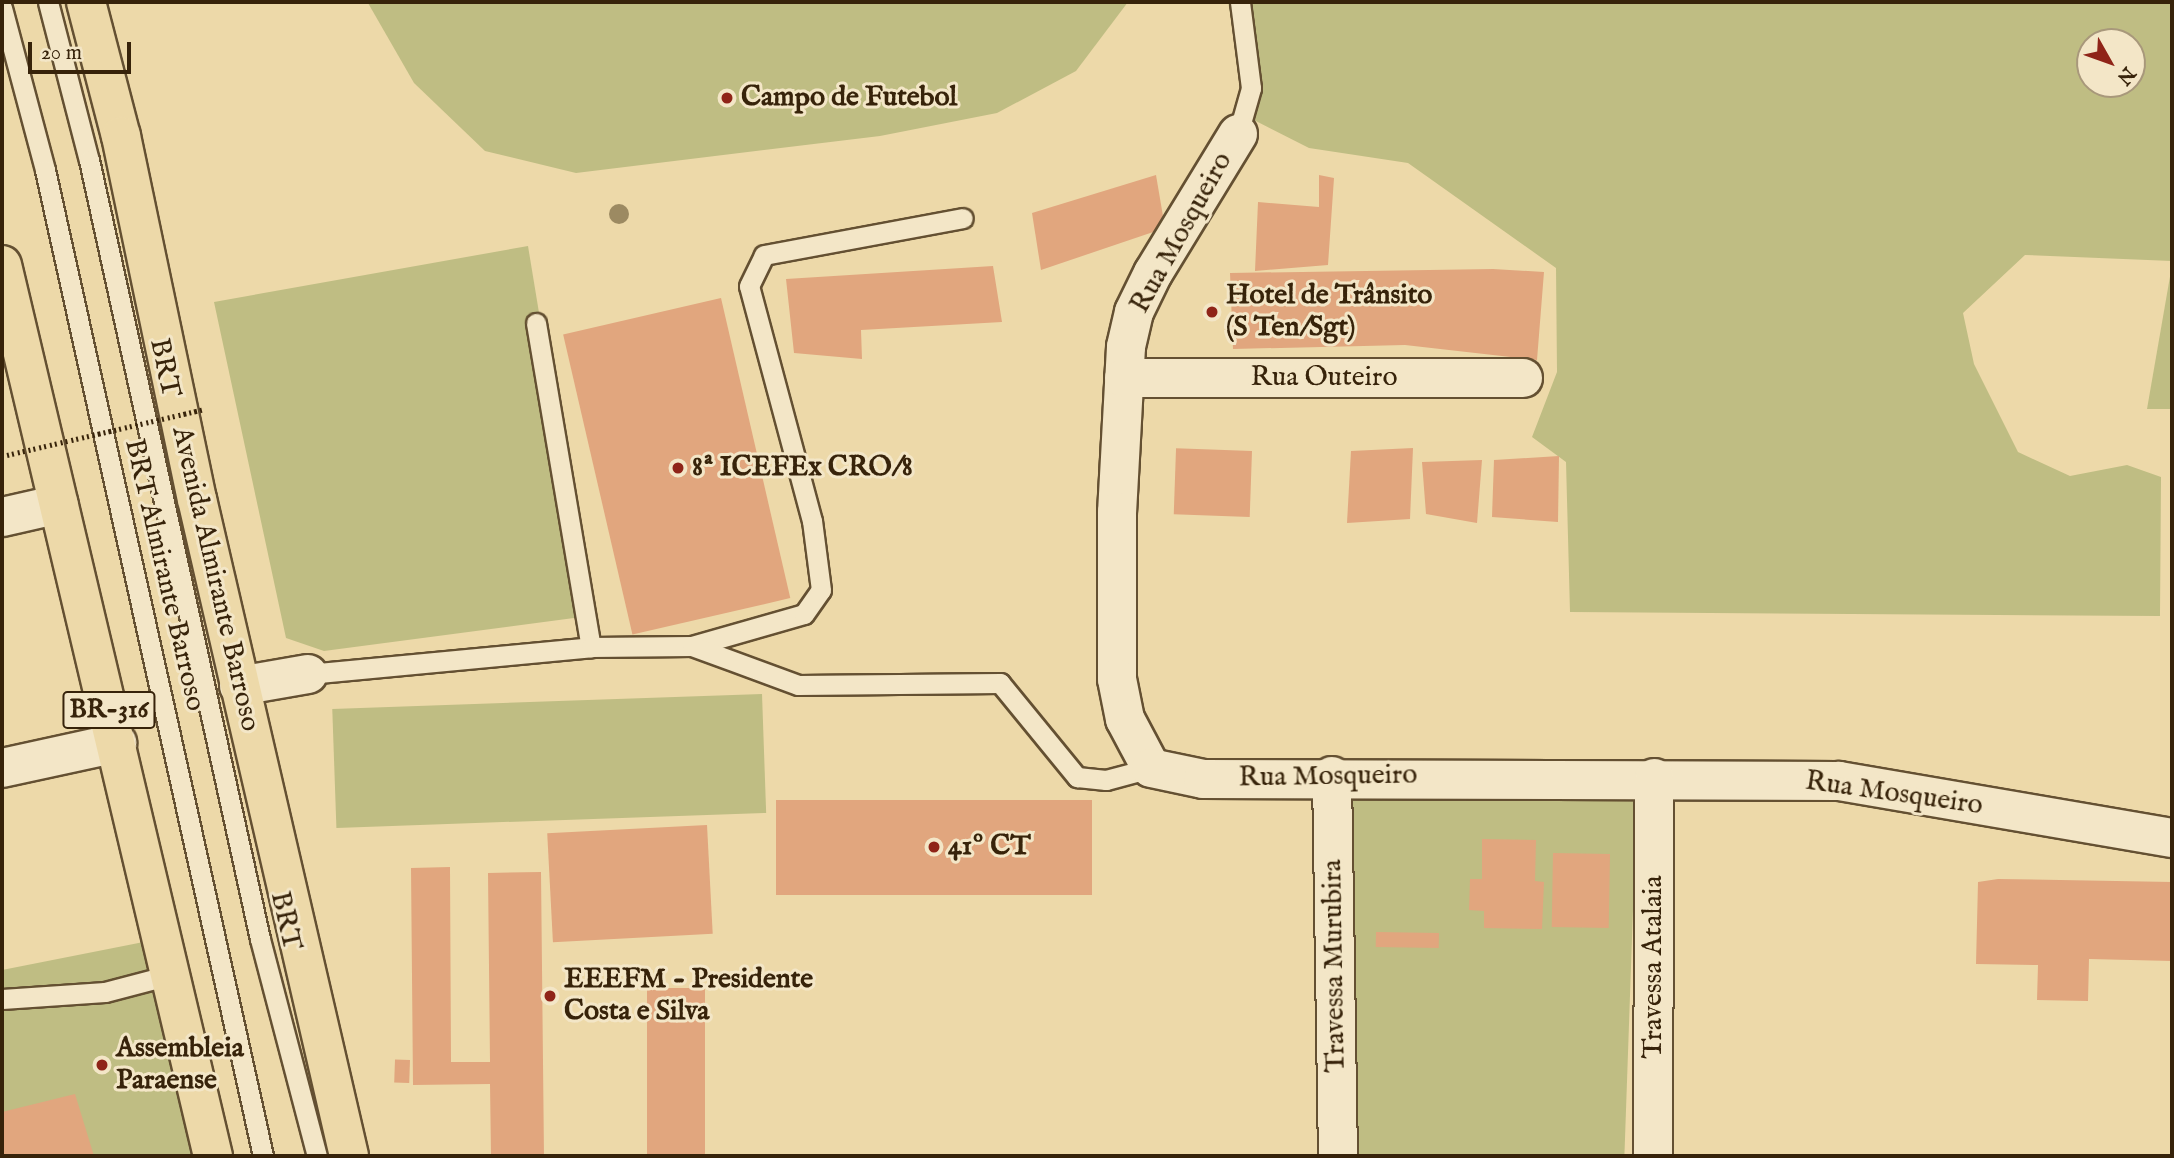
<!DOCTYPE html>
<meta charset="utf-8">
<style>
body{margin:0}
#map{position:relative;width:2174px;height:1158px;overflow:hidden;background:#edd9a9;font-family:"IM FELL English",serif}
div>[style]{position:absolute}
.green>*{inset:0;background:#bfbd83;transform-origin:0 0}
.building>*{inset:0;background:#e1a67e;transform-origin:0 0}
.roads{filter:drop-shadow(2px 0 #645032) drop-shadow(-2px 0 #645032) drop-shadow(0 2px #645032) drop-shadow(0 -2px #645032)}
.lane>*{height:19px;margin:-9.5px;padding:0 9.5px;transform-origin:9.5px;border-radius:9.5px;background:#f3e6c7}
.street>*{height:38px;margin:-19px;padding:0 19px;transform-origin:19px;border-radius:19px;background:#f3e6c7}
.highway>*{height:38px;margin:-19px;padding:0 19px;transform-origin:19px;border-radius:19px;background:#edd9a9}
.path-bridge>*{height:4.5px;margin-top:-2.25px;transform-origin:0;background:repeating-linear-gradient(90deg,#37230a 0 2px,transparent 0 5.5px)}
.trees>*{width:20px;height:20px;margin:-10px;border-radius:50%;background:#9c8a62}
.dots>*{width:19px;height:19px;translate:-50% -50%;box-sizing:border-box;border:4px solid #f3e6c7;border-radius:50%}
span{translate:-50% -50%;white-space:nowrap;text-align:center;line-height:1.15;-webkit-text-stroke:6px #f3e6c7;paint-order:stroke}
.shield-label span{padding:2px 5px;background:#f3e6c7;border:2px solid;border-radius:5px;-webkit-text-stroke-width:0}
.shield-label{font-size:26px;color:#37230a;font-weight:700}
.poi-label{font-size:28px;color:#37230a;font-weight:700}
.left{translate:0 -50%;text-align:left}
.street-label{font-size:28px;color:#37230a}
.frame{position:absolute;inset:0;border:4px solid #37230a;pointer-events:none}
.north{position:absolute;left:2076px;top:28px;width:70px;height:70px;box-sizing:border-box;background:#f3e6c7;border:2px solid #a8987b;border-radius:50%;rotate:130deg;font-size:19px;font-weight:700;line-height:28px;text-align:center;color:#37230a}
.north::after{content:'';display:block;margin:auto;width:24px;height:32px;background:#8f2418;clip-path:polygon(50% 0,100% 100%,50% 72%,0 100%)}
.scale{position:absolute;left:28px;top:42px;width:103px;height:32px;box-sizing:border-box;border:4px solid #37230a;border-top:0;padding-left:9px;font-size:21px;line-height:24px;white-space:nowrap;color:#37230a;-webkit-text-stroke:5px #f3e6c7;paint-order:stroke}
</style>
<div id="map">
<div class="green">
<i style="clip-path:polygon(1128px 2px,1076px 71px,997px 113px,880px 136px,576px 173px,485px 151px,414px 83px,368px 3px)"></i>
<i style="clip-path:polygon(evenodd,1228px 2px,2172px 2px,2172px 261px,2025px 255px,1963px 313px,1974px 364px,2018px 452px,2070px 476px,2127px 465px,2161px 477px,2160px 616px,1570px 612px,1566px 462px,1532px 437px,1557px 372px,1556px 268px,1408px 163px,1309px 148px,1250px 118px,1228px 2px,2090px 42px,2132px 42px,2132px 84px,2090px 84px,2090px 42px)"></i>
<i style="clip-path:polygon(528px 246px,589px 616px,324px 651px,286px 638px,214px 302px)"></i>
<i style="clip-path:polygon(2172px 265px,2172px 409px,2147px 409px)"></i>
<i style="left:762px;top:694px;width:119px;height:430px;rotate:88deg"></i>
<i style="left:1352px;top:790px;width:285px;height:366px;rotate:2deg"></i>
<i style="clip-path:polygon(174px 936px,223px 1156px,2px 1156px,2px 970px)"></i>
</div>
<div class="building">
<i style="clip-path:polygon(1156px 175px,1165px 228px,1041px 270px,1032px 213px)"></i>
<i style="clip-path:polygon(1319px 175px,1334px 178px,1328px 265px,1255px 271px,1258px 202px,1319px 207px)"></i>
<i style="clip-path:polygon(993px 266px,1002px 322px,861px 330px,862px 359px,794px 353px,786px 279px)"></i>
<i style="clip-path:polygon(1493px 269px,1544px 272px,1537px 360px,1405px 345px,1233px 349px,1230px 273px)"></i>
<i style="left:721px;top:298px;width:308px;height:162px;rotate:77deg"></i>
<i style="clip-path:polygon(1413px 448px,1410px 519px,1347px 523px,1351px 451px)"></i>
<i style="left:1252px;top:451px;width:66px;height:76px;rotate:92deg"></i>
<i style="clip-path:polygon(1559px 456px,1558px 522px,1492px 517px,1494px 460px)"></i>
<i style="clip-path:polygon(1482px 460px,1477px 523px,1426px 514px,1422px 462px)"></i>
<i style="left:776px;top:800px;width:316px;height:95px"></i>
<i style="left:707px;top:825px;width:109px;height:160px;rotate:87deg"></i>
<i style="clip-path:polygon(1482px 839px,1536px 840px,1535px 881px,1544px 882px,1542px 929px,1484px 928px,1484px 911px,1469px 910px,1470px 879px,1482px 879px)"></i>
<i style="left:1610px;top:854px;width:74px;height:57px;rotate:91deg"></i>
<i style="clip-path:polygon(450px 867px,451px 1062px,490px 1062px,488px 873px,541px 872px,544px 1156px,491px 1156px,490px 1084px,413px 1085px,411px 868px)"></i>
<i style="clip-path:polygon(1998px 879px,2172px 882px,2172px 961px,2089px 959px,2088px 1001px,2037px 1000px,2038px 965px,1976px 964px,1978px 882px)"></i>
<i style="left:1376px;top:932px;width:63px;height:15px;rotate:1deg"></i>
<i style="left:647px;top:988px;width:58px;height:168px"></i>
<i style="left:410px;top:1060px;width:23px;height:15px;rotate:92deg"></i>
<i style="clip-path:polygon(75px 1094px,94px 1156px,2px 1156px,2px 1112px)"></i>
</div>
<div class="roads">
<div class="lane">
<i style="left:48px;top:2px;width:163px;rotate:75.5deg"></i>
<i style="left:89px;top:160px;width:798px;rotate:77.62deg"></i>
<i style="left:260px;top:939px;width:224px;rotate:75.3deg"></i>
<i style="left:2px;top:8px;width:168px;rotate:75.1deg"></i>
<i style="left:45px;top:170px;width:1010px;rotate:77.53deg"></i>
<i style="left:1238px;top:134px;width:48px;rotate:-74.2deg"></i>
<i style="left:1251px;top:88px;width:87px;rotate:-97.3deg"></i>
<i style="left:536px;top:323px;width:329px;rotate:80.4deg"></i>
<i style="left:692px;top:646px;width:116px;rotate:-15.9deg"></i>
<i style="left:804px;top:614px;width:29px;rotate:-55deg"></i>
<i style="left:821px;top:590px;width:70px;rotate:-97.4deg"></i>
<i style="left:812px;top:521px;width:243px;rotate:-105deg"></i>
<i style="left:749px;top:286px;width:34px;rotate:-64deg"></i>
<i style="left:764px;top:255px;width:202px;rotate:-10.5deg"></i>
<i style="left:308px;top:674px;width:284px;rotate:-5.4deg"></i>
<i style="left:591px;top:647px;width:101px;rotate:-0.6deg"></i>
<i style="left:692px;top:646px;width:113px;rotate:20.2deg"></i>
<i style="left:798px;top:685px;width:202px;rotate:-0.6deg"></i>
<i style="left:1000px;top:683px;width:122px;rotate:50.7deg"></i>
<i style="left:1077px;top:777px;width:29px;rotate:6deg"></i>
<i style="left:1106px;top:780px;width:47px;rotate:-14.9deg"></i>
<i style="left:2px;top:999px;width:103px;rotate:-3.9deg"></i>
<i style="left:105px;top:992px;width:67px;rotate:-14.7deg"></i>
</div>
<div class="street">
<i style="left:1238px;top:134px;width:163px;rotate:121.4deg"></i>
<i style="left:1153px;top:273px;width:43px;rotate:116deg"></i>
<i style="left:1134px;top:312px;width:36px;rotate:103deg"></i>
<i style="left:1126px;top:347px;width:165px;rotate:93.1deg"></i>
<i style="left:1117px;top:512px;width:167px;rotate:90deg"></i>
<i style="left:1117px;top:679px;width:41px;rotate:78.7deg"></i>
<i style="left:1125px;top:719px;width:55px;rotate:62deg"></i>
<i style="left:1151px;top:768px;width:53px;rotate:11.9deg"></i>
<i style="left:1203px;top:779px;width:636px;rotate:0.18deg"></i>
<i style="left:1839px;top:781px;width:338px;rotate:9.7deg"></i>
<i style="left:1124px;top:378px;width:399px"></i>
<i style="left:2px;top:517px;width:58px;rotate:-12.8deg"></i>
<i style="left:239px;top:686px;width:70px;rotate:-9.9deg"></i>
<i style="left:2px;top:768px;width:118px;rotate:-12.3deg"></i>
<i style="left:1332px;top:776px;width:380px;rotate:89.1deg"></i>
<i style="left:1653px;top:1156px;width:378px;rotate:-89.8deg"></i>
</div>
<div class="highway">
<i style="left:86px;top:2px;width:138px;rotate:75.4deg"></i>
<i style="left:121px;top:136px;width:371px;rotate:78.2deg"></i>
<i style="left:197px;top:499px;width:674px;rotate:76.97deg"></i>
<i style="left:2px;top:265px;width:916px;rotate:76.68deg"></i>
</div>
</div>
<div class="path-bridge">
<i style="left:7px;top:455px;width:202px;rotate:-13.1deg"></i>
</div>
<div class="trees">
<i style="left:619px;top:214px"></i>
</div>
<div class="dots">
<i style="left:727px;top:98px;background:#8f2418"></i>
<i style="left:1212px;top:312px;background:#8f2418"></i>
<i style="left:678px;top:468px;background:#8f2418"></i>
<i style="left:934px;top:847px;background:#8f2418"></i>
<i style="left:550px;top:996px;background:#8f2418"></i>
<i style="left:102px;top:1065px;background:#8f2418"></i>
</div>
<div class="shield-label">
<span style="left:109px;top:710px">BR-316</span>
</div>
<div class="poi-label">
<span class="left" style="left:741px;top:98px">Campo de Futebol</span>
<span class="left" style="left:1226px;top:312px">Hotel de Trânsito<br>(S Ten/Sgt)</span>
<span class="left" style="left:692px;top:468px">8ª ICEFEx CRO/8</span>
<span class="left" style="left:948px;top:847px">41º CT</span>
<span class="left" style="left:564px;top:996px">EEEFM - Presidente<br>Costa e Silva</span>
<span class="left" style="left:116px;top:1065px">Assembleia<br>Paraense</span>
</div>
<div class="street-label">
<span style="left:1182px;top:233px;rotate:-61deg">Rua Mosqueiro</span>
<span style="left:164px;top:368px;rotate:78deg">BRT</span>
<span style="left:1324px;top:378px">Rua Outeiro</span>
<span style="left:164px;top:575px;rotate:77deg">BRT Almirante Barroso</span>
<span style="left:215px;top:579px;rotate:77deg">Avenida Almirante Barroso</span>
<span style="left:1328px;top:777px;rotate:-1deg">Rua Mosqueiro</span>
<span style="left:1894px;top:794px;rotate:8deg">Rua Mosqueiro</span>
<span style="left:285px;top:921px;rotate:77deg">BRT</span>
<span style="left:1335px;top:966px;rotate:-91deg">Travessa Murubira</span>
<span style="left:1654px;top:967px;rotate:-90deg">Travessa Atalaia</span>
</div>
<div class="frame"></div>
<div class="north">N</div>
<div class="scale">20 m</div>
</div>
